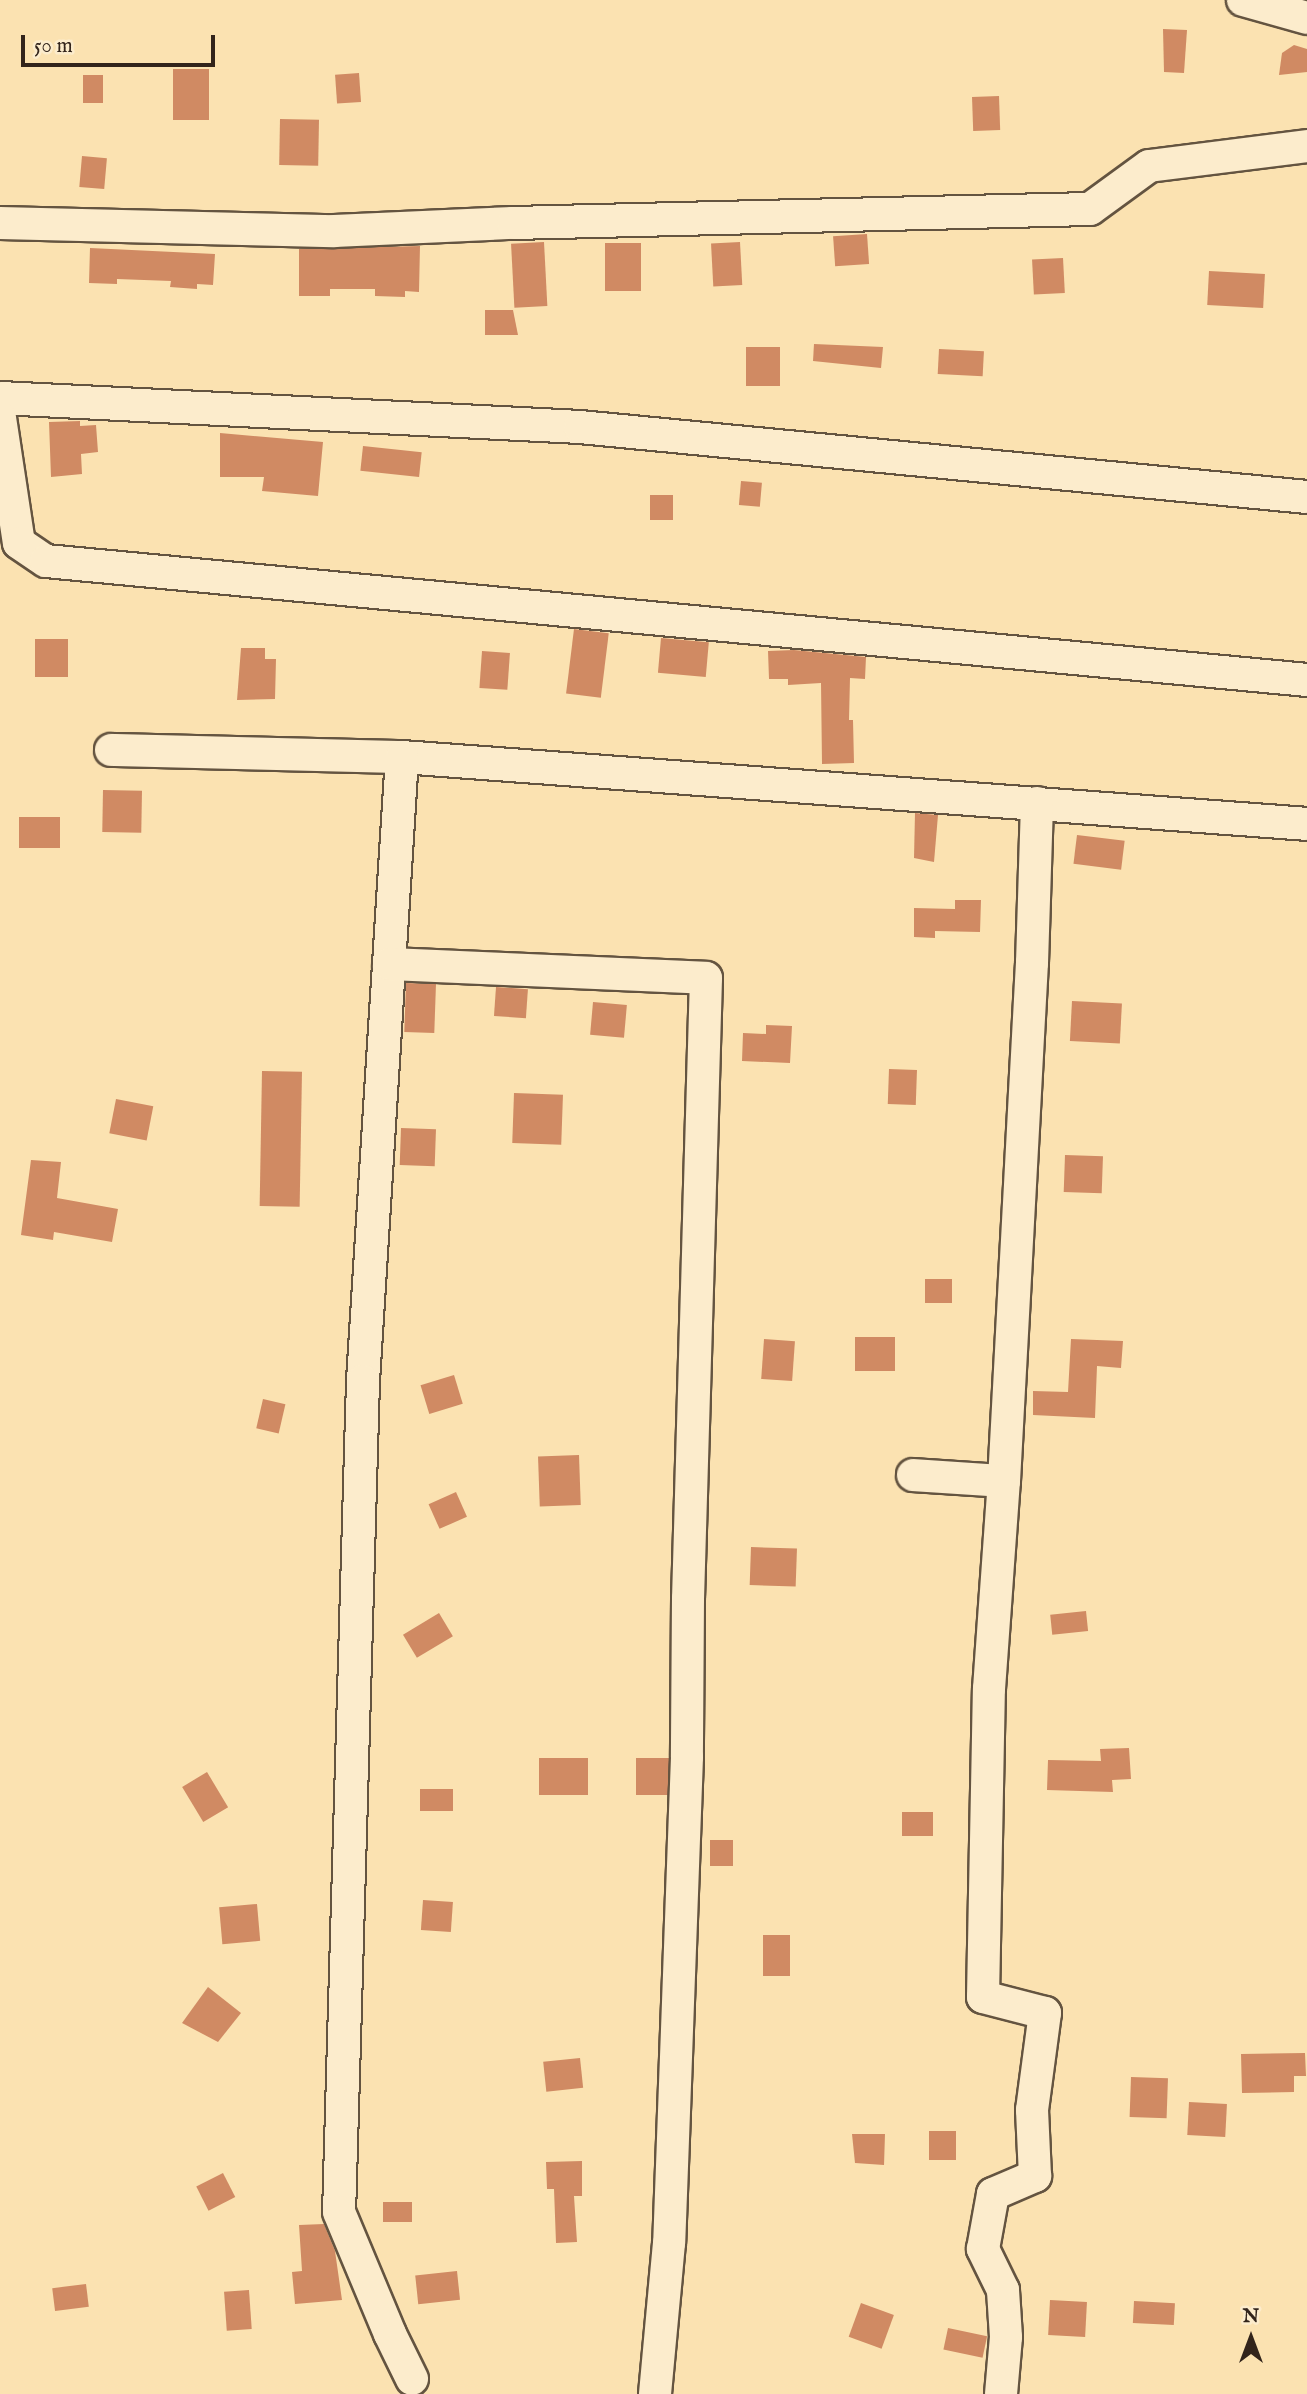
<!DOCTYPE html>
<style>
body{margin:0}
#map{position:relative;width:1307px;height:2394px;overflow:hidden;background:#fbe2b1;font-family:"IM FELL English",serif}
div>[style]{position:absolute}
.building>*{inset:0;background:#d08a63;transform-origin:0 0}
.roads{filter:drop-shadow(2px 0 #645440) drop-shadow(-2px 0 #645440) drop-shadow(0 2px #645440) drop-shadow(0 -2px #645440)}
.street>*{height:32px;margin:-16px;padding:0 16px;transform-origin:16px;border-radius:16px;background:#fceccc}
span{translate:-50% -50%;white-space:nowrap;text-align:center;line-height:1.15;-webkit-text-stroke:6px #fceccc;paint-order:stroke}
.north{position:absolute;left:1216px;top:2303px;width:70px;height:70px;-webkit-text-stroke:5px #fceccc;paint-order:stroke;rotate:0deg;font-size:19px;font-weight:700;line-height:28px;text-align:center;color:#32241b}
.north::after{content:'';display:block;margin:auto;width:24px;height:32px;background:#32241b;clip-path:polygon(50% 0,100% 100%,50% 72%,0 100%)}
.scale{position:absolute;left:21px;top:35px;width:194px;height:32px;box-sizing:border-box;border:4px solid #32241b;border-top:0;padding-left:9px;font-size:21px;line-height:24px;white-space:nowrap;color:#32241b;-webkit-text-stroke:5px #fceccc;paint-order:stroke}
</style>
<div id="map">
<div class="building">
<i style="clip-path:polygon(1163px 29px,1187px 30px,1184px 73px,1164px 72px)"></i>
<i style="clip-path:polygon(1294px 45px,1307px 49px,1307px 72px,1279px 75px,1282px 53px)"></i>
<i style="left:209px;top:69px;width:51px;height:36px;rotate:90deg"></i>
<i style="left:359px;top:73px;width:29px;height:24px;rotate:86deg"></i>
<i style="left:83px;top:75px;width:20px;height:28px"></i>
<i style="left:999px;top:96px;width:34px;height:27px;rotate:88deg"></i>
<i style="left:280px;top:119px;width:39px;height:46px;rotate:1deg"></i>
<i style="left:82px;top:156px;width:25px;height:31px;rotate:5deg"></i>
<i style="left:867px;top:234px;width:30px;height:34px;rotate:86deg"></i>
<i style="left:544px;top:242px;width:64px;height:33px;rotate:87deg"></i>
<i style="left:740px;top:242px;width:43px;height:29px;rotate:87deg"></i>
<i style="left:605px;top:243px;width:36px;height:48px"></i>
<i style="clip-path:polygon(420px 246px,419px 292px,405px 291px,405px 297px,375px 296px,375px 289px,330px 289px,330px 296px,299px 296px,299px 249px)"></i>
<i style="clip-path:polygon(90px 248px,215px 254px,213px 285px,197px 284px,197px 289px,170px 287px,171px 281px,117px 279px,117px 284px,89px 283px)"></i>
<i style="left:1063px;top:258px;width:35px;height:31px;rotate:87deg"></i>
<i style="left:1209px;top:271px;width:56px;height:34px;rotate:3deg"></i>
<i style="clip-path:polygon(485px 310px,513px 310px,518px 335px,485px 335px)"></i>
<i style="clip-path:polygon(814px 344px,883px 347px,881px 368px,813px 361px)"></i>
<i style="left:746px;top:347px;width:34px;height:39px"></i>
<i style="left:939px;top:349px;width:45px;height:25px;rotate:3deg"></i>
<i style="clip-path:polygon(80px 421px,80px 426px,96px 425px,98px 452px,81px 454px,82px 474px,51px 477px,49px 422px)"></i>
<i style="clip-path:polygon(220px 433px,323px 442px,318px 496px,262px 491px,264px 477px,220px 477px)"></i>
<i style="left:363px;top:446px;width:59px;height:25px;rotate:6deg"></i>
<i style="left:741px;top:481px;width:21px;height:24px;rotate:5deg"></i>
<i style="left:650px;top:495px;width:23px;height:25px"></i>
<i style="left:574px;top:629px;width:35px;height:65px;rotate:7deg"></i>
<i style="left:661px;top:638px;width:48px;height:35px;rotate:5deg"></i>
<i style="left:35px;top:639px;width:33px;height:38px"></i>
<i style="clip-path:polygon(241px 648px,265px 648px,265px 659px,276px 659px,275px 699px,237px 700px)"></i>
<i style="clip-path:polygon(794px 650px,866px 657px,865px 679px,850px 678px,849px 720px,853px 720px,854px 763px,822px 764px,821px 683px,788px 685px,788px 679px,769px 679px,768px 651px)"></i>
<i style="left:482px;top:651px;width:28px;height:37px;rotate:4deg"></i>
<i style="left:103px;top:790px;width:39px;height:42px;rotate:1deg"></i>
<i style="clip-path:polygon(915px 813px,938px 815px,934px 862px,914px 858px)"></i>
<i style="left:19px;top:817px;width:41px;height:31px"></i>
<i style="left:1077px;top:835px;width:48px;height:29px;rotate:7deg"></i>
<i style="clip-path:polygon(955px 900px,981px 900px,980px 932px,935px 931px,935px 938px,914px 937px,914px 908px,955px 909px)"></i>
<i style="left:406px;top:983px;width:30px;height:49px;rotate:2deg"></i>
<i style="left:496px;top:987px;width:32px;height:29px;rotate:4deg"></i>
<i style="left:1072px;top:1001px;width:50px;height:40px;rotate:3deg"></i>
<i style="left:593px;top:1002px;width:34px;height:33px;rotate:5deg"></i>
<i style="clip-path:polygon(766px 1025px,792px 1026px,790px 1063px,742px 1061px,743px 1033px,766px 1034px)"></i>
<i style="left:889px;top:1069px;width:28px;height:35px;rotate:2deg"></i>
<i style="left:262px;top:1071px;width:40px;height:135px;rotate:1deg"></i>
<i style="left:514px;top:1093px;width:49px;height:50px;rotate:2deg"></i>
<i style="left:116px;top:1099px;width:38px;height:35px;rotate:11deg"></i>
<i style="left:401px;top:1128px;width:35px;height:37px;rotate:2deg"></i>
<i style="left:1065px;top:1155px;width:38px;height:37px;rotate:2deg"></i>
<i style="clip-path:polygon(31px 1160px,61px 1162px,57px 1198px,118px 1209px,112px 1242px,54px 1232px,53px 1240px,21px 1235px)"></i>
<i style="left:925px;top:1279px;width:27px;height:24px"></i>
<i style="left:895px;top:1337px;width:34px;height:40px;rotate:90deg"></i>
<i style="left:764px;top:1339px;width:31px;height:40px;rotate:4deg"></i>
<i style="clip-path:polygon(1071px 1339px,1123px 1341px,1121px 1368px,1097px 1366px,1095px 1418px,1033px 1415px,1033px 1391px,1068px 1392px)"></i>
<i style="left:454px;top:1375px;width:30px;height:35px;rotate:73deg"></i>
<i style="left:263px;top:1399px;width:23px;height:30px;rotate:13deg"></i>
<i style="left:579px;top:1455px;width:50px;height:41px;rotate:88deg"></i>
<i style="left:456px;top:1492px;width:27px;height:30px;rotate:66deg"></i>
<i style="left:751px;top:1547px;width:46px;height:38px;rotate:2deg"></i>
<i style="left:1086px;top:1611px;width:20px;height:36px;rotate:84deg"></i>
<i style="left:439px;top:1613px;width:27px;height:42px;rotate:59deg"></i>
<i style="clip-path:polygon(1129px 1748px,1131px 1779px,1112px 1780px,1113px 1792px,1047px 1790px,1048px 1760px,1101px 1761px,1100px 1749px)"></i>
<i style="left:539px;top:1758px;width:49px;height:37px"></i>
<i style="left:636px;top:1758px;width:33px;height:37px"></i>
<i style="left:207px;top:1772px;width:41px;height:29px;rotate:59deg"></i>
<i style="left:420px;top:1789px;width:33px;height:22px"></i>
<i style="left:902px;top:1812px;width:31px;height:24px"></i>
<i style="left:733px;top:1840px;width:26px;height:23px;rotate:90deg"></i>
<i style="left:423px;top:1900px;width:30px;height:30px;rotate:4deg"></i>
<i style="left:257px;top:1904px;width:37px;height:38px;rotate:85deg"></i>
<i style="left:763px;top:1935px;width:27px;height:41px"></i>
<i style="clip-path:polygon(208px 1987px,241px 2013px,218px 2042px,182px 2023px)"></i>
<i style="clip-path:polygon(1305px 2053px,1306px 2076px,1294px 2076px,1294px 2092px,1242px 2093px,1241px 2054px)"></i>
<i style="left:580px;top:2058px;width:30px;height:37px;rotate:84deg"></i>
<i style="left:1131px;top:2077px;width:37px;height:40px;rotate:2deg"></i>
<i style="left:1189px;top:2102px;width:38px;height:33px;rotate:3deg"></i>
<i style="left:929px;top:2131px;width:27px;height:29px"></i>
<i style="clip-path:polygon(852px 2134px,885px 2134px,884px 2165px,855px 2163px)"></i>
<i style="clip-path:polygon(582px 2161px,582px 2196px,574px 2196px,577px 2242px,556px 2243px,554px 2189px,547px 2189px,546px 2162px)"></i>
<i style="left:223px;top:2173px;width:27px;height:30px;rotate:63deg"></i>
<i style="left:383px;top:2202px;width:29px;height:20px"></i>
<i style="clip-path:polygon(324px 2224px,335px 2251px,342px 2300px,295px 2304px,292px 2272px,302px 2271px,299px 2225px)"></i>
<i style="left:457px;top:2271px;width:29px;height:42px;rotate:84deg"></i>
<i style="left:86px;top:2284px;width:23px;height:34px;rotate:83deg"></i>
<i style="left:249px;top:2290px;width:39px;height:25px;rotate:86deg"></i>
<i style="left:1050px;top:2300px;width:37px;height:35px;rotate:3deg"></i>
<i style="left:1134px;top:2301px;width:41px;height:22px;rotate:3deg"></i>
<i style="left:861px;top:2303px;width:35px;height:36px;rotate:20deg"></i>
<i style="left:948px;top:2328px;width:40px;height:22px;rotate:12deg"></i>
</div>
<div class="roads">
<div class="street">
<i style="left:1243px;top:0;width:66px;rotate:15.7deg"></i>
<i style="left:0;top:223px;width:334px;rotate:1.4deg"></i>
<i style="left:334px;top:231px;width:179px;rotate:-2.6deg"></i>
<i style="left:513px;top:223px;width:577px;rotate:-1.39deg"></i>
<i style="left:1090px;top:209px;width:73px;rotate:-36.1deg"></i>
<i style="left:1149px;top:166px;width:159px;rotate:-7.2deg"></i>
<i style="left:0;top:398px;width:581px;rotate:2.86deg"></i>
<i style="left:580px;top:427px;width:730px;rotate:5.5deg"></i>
<i style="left:0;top:418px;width:126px;rotate:81.4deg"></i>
<i style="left:19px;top:543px;width:32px;rotate:34deg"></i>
<i style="left:46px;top:561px;width:1267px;rotate:5.39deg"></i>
<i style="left:111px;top:750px;width:291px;rotate:1.4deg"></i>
<i style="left:402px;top:757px;width:907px;rotate:4.23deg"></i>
<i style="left:402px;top:757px;width:625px;rotate:93.58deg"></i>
<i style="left:363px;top:1381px;width:831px;rotate:91.65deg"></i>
<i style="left:339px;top:2212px;width:132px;rotate:67.3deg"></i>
<i style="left:390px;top:2334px;width:50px;rotate:63.9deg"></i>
<i style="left:389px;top:964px;width:317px;rotate:2.5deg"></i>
<i style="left:706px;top:978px;width:621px;rotate:91.66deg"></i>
<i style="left:688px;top:1599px;width:158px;rotate:90.4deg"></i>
<i style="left:687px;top:1757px;width:486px;rotate:92.1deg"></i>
<i style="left:669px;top:2243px;width:152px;rotate:95.3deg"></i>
<i style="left:913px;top:1475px;width:91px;rotate:3.8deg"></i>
<i style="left:1004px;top:1481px;width:519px;rotate:-86.91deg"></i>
<i style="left:1032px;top:963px;width:160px;rotate:-88.2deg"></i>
<i style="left:1001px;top:2394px;width:57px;rotate:-85deg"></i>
<i style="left:1006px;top:2337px;width:47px;rotate:-93.7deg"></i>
<i style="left:1003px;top:2290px;width:46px;rotate:-116deg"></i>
<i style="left:983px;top:2249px;width:56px;rotate:-79.7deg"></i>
<i style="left:993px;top:2194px;width:46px;rotate:-23.2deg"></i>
<i style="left:1035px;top:2176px;width:66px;rotate:-92.6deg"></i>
<i style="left:1032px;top:2110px;width:98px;rotate:-82.4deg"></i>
<i style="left:1045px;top:2013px;width:64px;rotate:-165.5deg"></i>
<i style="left:983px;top:1997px;width:308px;rotate:-88.9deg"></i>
<i style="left:989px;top:1689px;width:209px;rotate:-85.9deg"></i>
</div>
</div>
<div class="north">N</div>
<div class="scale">50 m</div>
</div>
